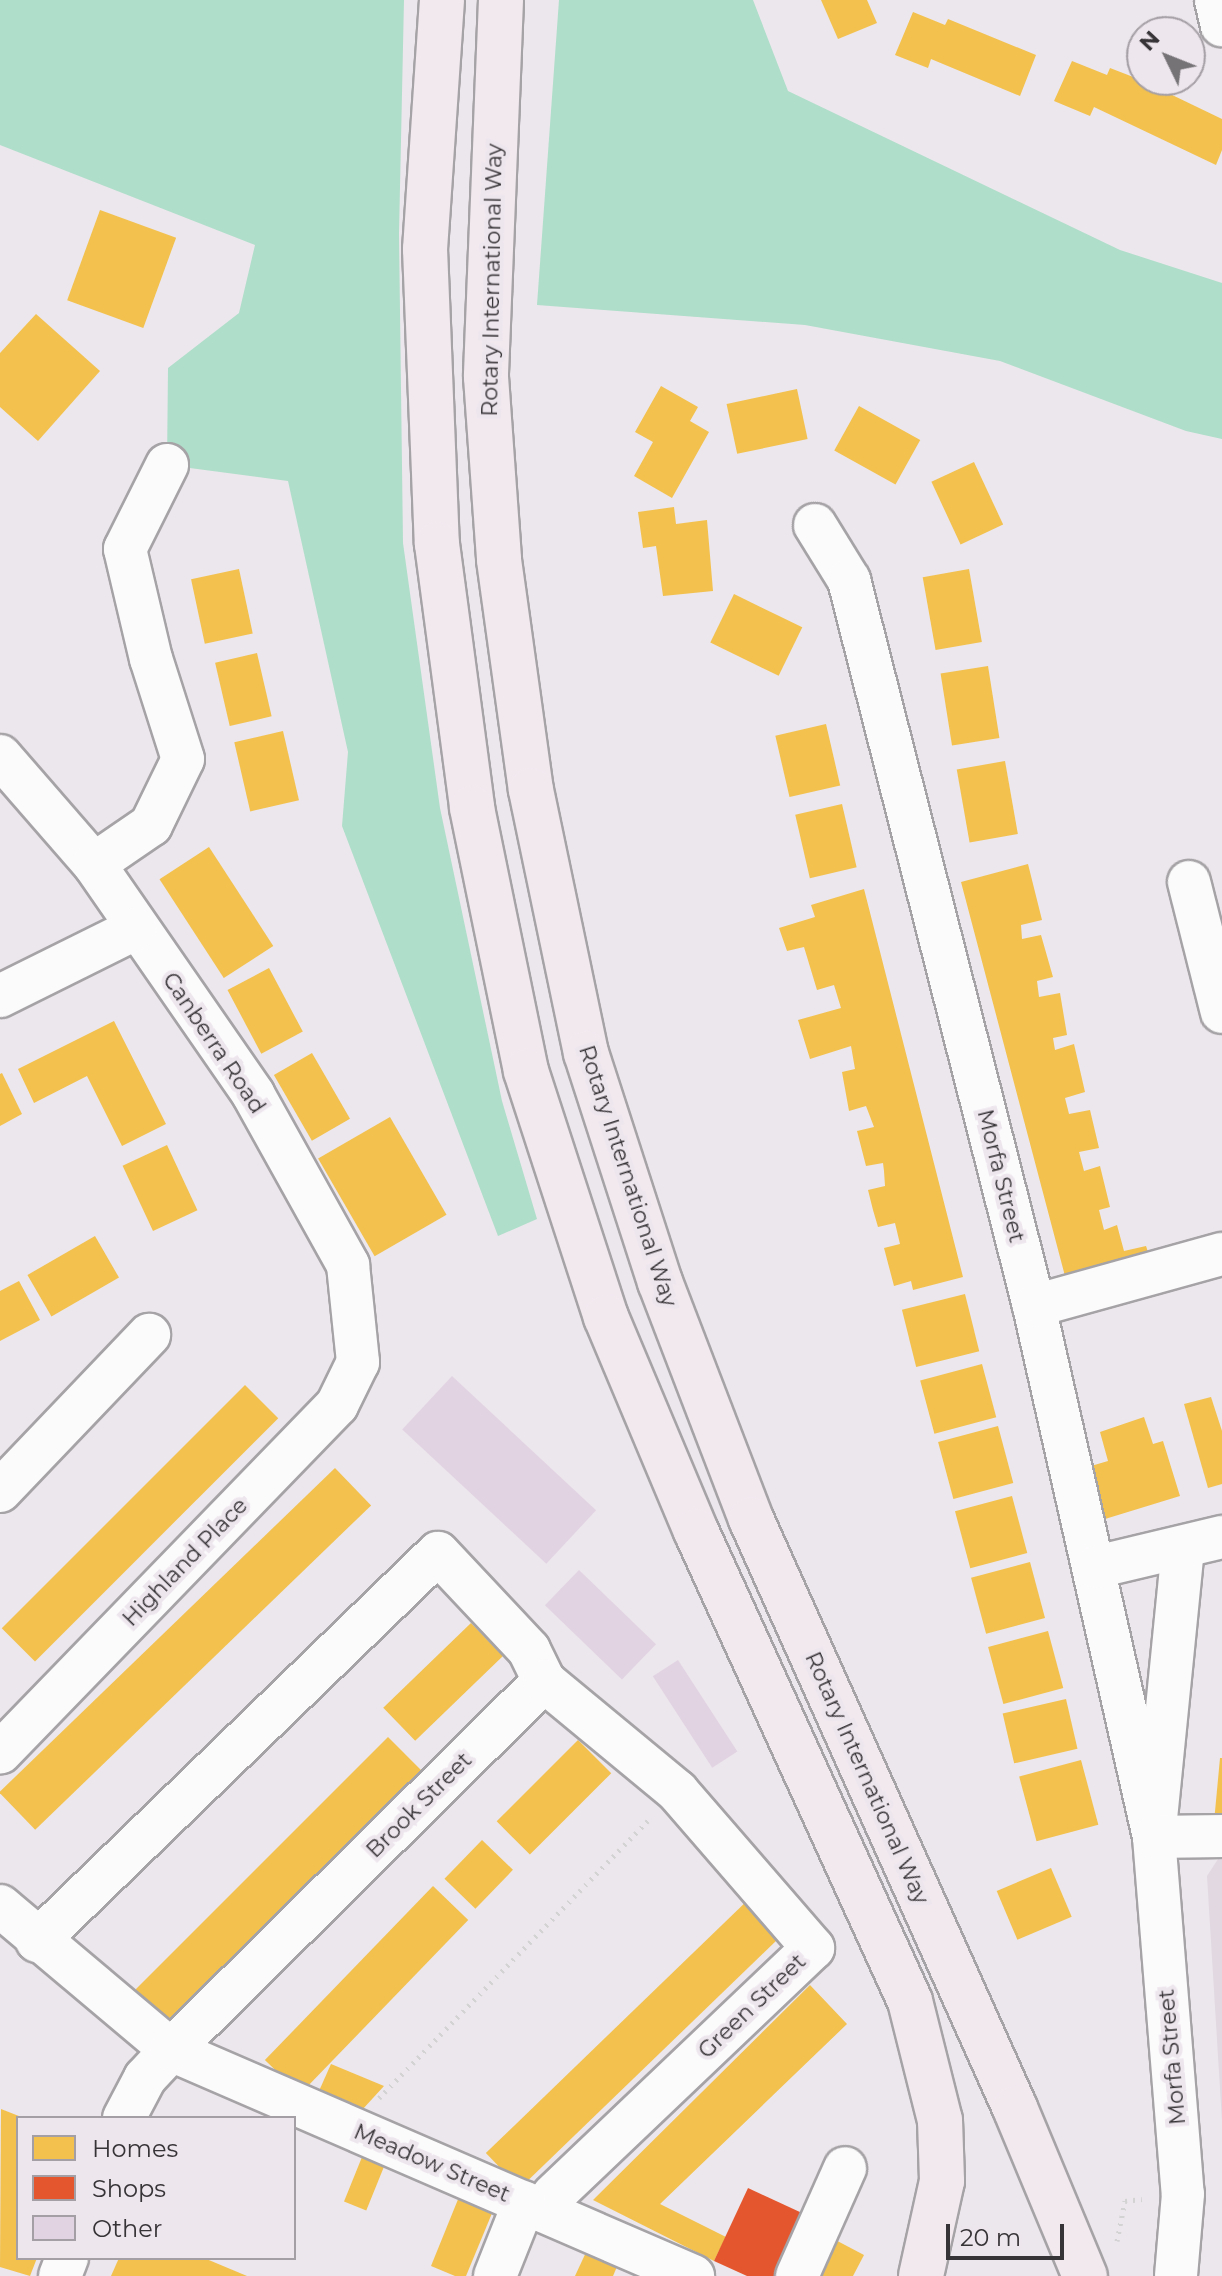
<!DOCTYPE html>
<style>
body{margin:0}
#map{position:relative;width:1222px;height:2276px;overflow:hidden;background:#ece7ec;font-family:Montserrat,sans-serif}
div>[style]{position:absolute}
.built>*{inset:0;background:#e1d8e2}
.green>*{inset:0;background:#afdeca}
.homes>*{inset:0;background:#f2c14e;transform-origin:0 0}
.shops>*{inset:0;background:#e4572e}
.building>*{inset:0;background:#e2d3e3;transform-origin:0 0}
.path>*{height:5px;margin-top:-2.5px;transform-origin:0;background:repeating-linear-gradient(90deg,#d4d3d4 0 2px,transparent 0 8px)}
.roads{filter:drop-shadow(2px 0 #a6a3a6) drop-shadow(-2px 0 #a6a3a6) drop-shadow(0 2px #a6a3a6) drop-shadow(0 -2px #a6a3a6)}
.minor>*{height:42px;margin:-21px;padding:0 21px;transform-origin:21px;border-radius:21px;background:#fcfbfc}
.major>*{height:44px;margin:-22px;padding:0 22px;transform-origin:22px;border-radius:22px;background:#f2e9ef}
span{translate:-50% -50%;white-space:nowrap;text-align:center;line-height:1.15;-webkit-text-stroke:8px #ede6ed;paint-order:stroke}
.street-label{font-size:22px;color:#373437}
.legend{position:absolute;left:16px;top:2116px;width:280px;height:144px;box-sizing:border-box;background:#ede6ed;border:2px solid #a49fa4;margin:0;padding:10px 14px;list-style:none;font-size:24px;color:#373437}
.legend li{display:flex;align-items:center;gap:16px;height:40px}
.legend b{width:40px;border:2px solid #a49fa4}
.north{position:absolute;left:1126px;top:16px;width:80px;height:80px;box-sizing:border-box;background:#ede6ed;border:2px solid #a49fa4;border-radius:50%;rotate:313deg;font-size:22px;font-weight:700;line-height:32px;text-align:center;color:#373437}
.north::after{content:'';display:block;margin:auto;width:28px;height:36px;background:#767376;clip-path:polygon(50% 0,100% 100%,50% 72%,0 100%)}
.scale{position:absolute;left:946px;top:2224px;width:118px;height:36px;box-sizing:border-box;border:4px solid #373437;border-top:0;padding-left:10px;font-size:24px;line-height:28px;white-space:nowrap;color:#373437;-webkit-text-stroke:6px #ede6ed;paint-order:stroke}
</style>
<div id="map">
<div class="built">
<i style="clip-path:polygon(1222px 1853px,1222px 2121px,1207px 1876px)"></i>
</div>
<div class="green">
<i style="clip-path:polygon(0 0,404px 0,399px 234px,403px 543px,440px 808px,502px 1101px,537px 1219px,498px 1236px,342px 826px,348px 752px,288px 481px,167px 465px,168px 368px,239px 313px,255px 245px,0 145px)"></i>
<i style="clip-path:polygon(559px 0,753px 0,788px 91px,1120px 250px,1222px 283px,1222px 439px,1186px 431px,1000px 361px,805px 325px,537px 305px)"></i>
</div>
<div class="homes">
<i style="clip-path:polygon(821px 0,867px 0,877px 23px,838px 39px)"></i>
<i style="clip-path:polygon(913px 12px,945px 25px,948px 19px,1036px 55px,1020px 96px,931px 59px,928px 68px,895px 55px)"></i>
<i style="clip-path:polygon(1072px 61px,1107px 75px,1110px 68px,1141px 80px,1222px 119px,1222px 150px,1216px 165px,1094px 107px,1090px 116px,1054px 101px)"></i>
<i style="left:100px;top:210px;width:81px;height:96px;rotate:20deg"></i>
<i style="clip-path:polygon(36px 314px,100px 371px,38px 441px,0 407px,0 353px)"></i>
<i style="clip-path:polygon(661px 386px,698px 407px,690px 421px,709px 432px,672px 498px,634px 476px,653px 442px,635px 432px)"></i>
<i style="left:797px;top:389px;width:51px;height:72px;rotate:78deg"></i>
<i style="left:859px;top:406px;width:70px;height:51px;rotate:29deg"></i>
<i style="left:974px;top:462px;width:69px;height:47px;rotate:65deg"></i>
<i style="clip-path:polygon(674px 507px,676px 524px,707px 520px,713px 591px,663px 596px,656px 546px,643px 548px,638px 512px)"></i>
<i style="left:239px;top:569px;width:66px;height:49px;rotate:78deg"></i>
<i style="left:969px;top:569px;width:74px;height:47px;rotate:80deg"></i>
<i style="left:734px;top:594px;width:76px;height:54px;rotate:26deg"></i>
<i style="left:257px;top:653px;width:65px;height:43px;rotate:77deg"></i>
<i style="left:988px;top:666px;width:73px;height:48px;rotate:81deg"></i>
<i style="left:826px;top:724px;width:63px;height:52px;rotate:77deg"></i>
<i style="left:283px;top:731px;width:71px;height:50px;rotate:77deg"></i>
<i style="left:1005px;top:761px;width:74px;height:49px;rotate:80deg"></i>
<i style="left:842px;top:804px;width:65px;height:48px;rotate:77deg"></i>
<i style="left:209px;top:847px;width:118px;height:59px;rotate:57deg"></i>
<i style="clip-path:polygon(1028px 864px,1042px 920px,1021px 925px,1022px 939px,1041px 935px,1053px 977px,1037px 981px,1039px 997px,1060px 993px,1067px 1035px,1053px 1038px,1055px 1050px,1074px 1044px,1085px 1092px,1065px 1098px,1069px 1114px,1090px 1110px,1099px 1148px,1079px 1152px,1084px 1171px,1100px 1166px,1110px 1207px,1099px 1210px,1104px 1230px,1117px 1225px,1124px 1251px,1146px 1246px,1151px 1261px,1070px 1295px,961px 882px)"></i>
<i style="clip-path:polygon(864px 889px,963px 1277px,913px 1290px,911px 1281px,894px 1286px,884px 1248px,900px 1244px,895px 1223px,878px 1227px,873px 1210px,868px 1190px,885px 1186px,884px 1171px,883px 1163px,866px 1166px,857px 1131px,874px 1127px,866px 1106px,849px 1111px,842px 1072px,855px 1069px,851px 1046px,810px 1059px,798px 1020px,841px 1008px,834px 985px,817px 990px,804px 947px,787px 951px,779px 928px,815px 917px,811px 905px)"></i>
<i style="left:269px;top:968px;width:72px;height:47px;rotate:62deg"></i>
<i style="clip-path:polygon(114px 1021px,166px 1124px,122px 1146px,87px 1076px,34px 1103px,18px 1069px)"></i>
<i style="left:312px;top:1053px;width:76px;height:44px;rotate:60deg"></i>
<i style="clip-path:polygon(2px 1073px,22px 1114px,0 1126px,0 1074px)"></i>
<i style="left:390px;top:1117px;width:113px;height:83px;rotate:60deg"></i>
<i style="left:167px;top:1145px;width:72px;height:49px;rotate:65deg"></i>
<i style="left:95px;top:1236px;width:48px;height:78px;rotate:60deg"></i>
<i style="clip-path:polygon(19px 1281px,40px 1320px,0 1341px,0 1291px)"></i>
<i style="left:965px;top:1294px;width:59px;height:65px;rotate:76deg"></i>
<i style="left:982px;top:1364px;width:55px;height:64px;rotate:75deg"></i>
<i style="left:245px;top:1385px;width:47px;height:344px;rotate:45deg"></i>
<i style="clip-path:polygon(1211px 1397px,1222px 1431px,1222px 1484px,1208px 1488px,1184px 1404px)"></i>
<i style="clip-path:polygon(1144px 1417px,1153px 1444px,1163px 1441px,1180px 1496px,1105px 1519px,1091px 1466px,1108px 1461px,1100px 1432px)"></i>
<i style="left:998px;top:1426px;width:59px;height:62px;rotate:75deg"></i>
<i style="left:335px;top:1468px;width:52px;height:467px;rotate:46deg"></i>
<i style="left:1012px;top:1496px;width:59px;height:59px;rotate:75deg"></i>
<i style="left:1030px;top:1562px;width:58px;height:61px;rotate:75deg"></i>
<i style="left:471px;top:1623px;width:46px;height:122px;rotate:46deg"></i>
<i style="left:1048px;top:1631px;width:59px;height:62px;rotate:75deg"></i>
<i style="left:1066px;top:1699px;width:51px;height:65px;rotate:77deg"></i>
<i style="left:388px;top:1737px;width:48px;height:361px;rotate:45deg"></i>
<i style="left:578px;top:1740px;width:47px;height:115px;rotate:45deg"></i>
<i style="clip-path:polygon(1220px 1758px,1222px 1758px,1222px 1822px,1214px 1822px)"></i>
<i style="left:1081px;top:1760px;width:67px;height:64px;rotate:75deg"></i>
<i style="left:482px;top:1840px;width:43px;height:54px;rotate:44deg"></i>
<i style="left:1051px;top:1868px;width:53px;height:59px;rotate:67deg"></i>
<i style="left:433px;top:1886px;width:49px;height:242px;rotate:44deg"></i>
<i style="left:752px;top:1896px;width:49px;height:370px;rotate:46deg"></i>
<i style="clip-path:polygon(810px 1985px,847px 2024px,660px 2204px,726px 2237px,714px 2261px,593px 2200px)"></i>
<i style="clip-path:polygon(331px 2064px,384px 2086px,362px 2110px,319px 2091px)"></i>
<i style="clip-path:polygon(1px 2109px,24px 2118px,18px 2118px,18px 2258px,37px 2258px,30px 2276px,0 2267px)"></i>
<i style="left:362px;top:2157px;width:24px;height:48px;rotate:22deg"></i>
<i style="clip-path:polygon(461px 2192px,495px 2206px,466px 2276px,455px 2276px,431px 2266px)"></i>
<i style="clip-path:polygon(826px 2235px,864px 2255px,853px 2276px,818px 2276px)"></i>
<i style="clip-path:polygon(588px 2248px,619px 2262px,613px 2276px,575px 2276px)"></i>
<i style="clip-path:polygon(119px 2258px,204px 2258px,247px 2276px,111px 2276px)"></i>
</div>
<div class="shops">
<i style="clip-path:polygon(748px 2188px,815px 2219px,789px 2276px,747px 2276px,714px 2261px)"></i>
</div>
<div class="building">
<i style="left:452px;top:1376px;width:197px;height:73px;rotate:43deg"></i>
<i style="left:579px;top:1570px;width:107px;height:49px;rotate:44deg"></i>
<i style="left:678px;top:1660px;width:109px;height:30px;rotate:57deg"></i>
</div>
<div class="path">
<i style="left:379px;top:2098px;width:390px;rotate:-45.9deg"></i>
<i style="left:1117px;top:2241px;width:41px;rotate:-78.7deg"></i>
<i style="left:1125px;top:2201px;width:17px;rotate:-7deg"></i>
</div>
<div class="roads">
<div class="minor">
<i style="left:1216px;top:0;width:26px;rotate:77deg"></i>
<i style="left:815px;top:525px;width:65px;rotate:58.3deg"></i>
<i style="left:849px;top:580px;width:749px;rotate:75.7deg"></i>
<i style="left:1034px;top:1306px;width:544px;rotate:77.27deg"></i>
<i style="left:1154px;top:1837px;width:358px;rotate:85.4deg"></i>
<i style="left:1183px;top:2194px;width:82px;rotate:94.9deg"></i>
<i style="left:0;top:756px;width:143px;rotate:49deg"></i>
<i style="left:94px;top:864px;width:280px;rotate:55.3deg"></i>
<i style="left:253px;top:1094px;width:196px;rotate:60.9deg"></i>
<i style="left:348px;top:1265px;width:98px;rotate:84.1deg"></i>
<i style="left:358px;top:1362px;width:48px;rotate:116deg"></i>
<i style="left:337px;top:1405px;width:484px;rotate:134.1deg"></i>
<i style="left:94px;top:864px;width:69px;rotate:-34.4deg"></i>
<i style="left:151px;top:825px;width:73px;rotate:-64.1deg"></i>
<i style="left:183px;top:759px;width:105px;rotate:-107.7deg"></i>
<i style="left:151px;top:659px;width:113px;rotate:-103.3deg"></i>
<i style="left:125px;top:549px;width:94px;rotate:-63.4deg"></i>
<i style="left:1189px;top:882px;width:134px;rotate:75.8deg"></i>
<i style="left:0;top:996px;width:151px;rotate:-26.4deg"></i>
<i style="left:1034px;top:1306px;width:195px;rotate:-15.5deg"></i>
<i style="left:0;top:1491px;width:216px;rotate:-46.3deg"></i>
<i style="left:1183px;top:1548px;width:290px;rotate:95.7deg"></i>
<i style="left:1154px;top:1837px;width:68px;rotate:-0.8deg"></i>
<i style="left:1096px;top:1567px;width:130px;rotate:-13.4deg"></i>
<i style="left:0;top:1906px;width:224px;rotate:40.1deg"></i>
<i style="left:171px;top:2050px;width:569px;rotate:23.41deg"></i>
<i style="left:37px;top:1941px;width:558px;rotate:-44.06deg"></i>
<i style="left:438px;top:1553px;width:133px;rotate:46.8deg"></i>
<i style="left:529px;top:1650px;width:34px;rotate:64deg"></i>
<i style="left:124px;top:2118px;width:45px;rotate:-62.3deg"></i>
<i style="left:145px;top:2078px;width:38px;rotate:-47deg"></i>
<i style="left:171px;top:2050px;width:525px;rotate:-44.69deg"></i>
<i style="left:544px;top:1681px;width:173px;rotate:39.6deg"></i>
<i style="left:677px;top:1791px;width:208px;rotate:49.1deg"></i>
<i style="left:813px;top:1948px;width:359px;rotate:136.4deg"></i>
<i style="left:553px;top:2196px;width:18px;rotate:124deg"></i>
<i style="left:60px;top:2276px;width:19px;rotate:-69deg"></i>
<i style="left:495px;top:2276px;width:79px;rotate:-68.3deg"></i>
<i style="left:797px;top:2276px;width:118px;rotate:-66deg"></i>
</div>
<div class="major">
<i style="left:442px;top:0;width:250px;rotate:93.9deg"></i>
<i style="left:425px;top:249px;width:295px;rotate:87.7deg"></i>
<i style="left:437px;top:544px;width:266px;rotate:82.4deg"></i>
<i style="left:472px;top:808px;width:268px;rotate:78.4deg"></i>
<i style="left:526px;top:1071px;width:259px;rotate:72deg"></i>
<i style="left:606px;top:1317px;width:232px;rotate:67.2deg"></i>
<i style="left:696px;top:1531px;width:516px;rotate:65.52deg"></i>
<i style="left:910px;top:2001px;width:123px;rotate:75.9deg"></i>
<i style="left:940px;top:2120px;width:61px;rotate:88.1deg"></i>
<i style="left:942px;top:2181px;width:97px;rotate:102.5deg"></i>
<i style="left:501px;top:0;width:377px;rotate:92.3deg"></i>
<i style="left:486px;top:377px;width:183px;rotate:85.9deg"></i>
<i style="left:499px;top:560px;width:232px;rotate:82.1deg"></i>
<i style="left:531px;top:790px;width:269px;rotate:78.2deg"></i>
<i style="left:586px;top:1053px;width:241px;rotate:72.1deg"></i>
<i style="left:660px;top:1282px;width:254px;rotate:69deg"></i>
<i style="left:751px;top:1519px;width:645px;rotate:65.86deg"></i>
<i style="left:1015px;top:2108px;width:182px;rotate:67.4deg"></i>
</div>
</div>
<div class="street-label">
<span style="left:492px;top:280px;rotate:-89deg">Rotary International Way</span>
<span style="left:214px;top:1043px;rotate:56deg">Canberra Road</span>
<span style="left:628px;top:1176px;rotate:72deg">Rotary International Way</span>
<span style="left:1001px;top:1176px;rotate:76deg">Morfa Street</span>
<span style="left:185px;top:1562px;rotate:-46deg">Highland Place</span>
<span style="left:867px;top:1778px;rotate:66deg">Rotary International Way</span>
<span style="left:419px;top:1805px;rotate:-45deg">Brook Street</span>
<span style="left:752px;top:2006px;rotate:-44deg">Green Street</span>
<span style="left:1172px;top:2057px;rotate:-95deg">Morfa Street</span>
<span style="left:432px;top:2163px;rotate:23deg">Meadow Street</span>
</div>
<ul class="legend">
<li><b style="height:22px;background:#f2c14e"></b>Homes</li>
<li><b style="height:22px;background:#e4572e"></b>Shops</li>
<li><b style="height:22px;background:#e2d3e3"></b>Other</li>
</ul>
<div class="north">N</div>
<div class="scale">20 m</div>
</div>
